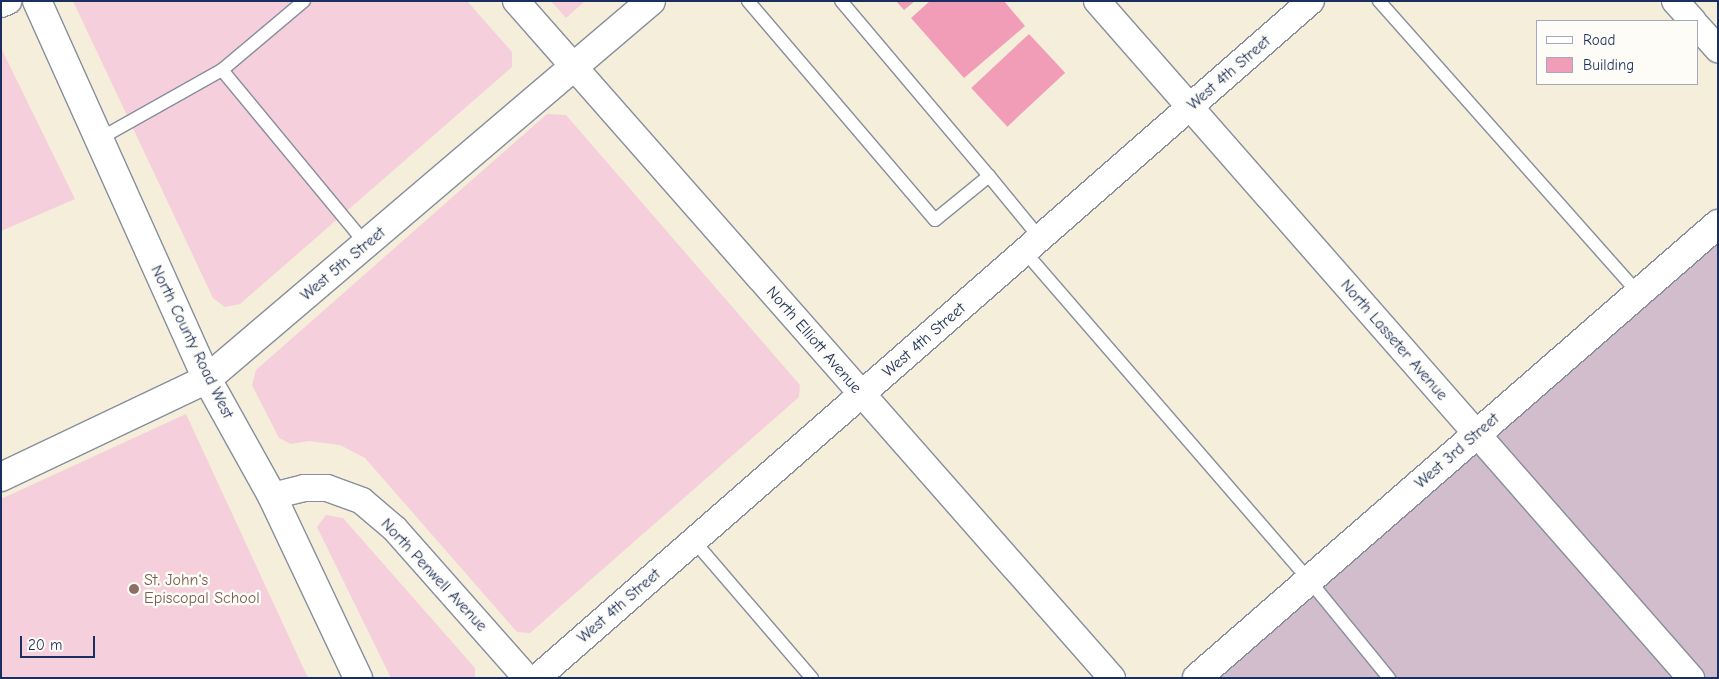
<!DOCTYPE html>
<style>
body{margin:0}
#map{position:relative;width:1719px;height:679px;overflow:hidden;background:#f4eeda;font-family:"Comic Neue",sans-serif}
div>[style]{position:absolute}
.built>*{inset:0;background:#f5cfdb}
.industrial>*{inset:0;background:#d1bdcc}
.building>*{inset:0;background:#f19db7;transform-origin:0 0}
.roads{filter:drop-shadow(1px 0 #888e9c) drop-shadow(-1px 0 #888e9c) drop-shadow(0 1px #888e9c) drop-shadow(0 -1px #888e9c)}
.service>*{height:12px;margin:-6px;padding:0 6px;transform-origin:6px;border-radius:6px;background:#fff}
.minor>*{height:26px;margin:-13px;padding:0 13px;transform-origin:13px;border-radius:13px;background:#fff}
.tertiary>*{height:28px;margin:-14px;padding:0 14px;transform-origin:14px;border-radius:14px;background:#fff}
.secondary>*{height:28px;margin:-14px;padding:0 14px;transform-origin:14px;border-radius:14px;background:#fff}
.dots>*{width:14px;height:14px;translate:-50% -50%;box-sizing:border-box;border:2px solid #fdfcf7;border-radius:50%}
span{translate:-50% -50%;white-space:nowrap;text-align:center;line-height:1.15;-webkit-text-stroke:5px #fdfcf7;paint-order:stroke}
.street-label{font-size:16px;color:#1b2f5e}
.education-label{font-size:16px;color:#785e54}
.left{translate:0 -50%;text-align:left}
.frame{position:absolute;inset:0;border:2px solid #1b2f5e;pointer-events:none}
.legend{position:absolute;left:1536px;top:20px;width:162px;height:65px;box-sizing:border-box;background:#fdfcf7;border:1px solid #a3aaba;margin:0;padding:6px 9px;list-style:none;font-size:15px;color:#1b2f5e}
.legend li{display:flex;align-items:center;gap:10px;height:25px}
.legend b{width:25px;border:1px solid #a3aaba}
.scale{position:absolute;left:20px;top:636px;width:75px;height:22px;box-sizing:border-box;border:2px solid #1b2f5e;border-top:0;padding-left:6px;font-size:15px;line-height:18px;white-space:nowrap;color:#1b2f5e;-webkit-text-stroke:4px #fdfcf7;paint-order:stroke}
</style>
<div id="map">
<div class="built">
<i style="clip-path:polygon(73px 1px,467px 1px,512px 52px,512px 67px,240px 304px,225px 307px,213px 298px)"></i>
<i style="clip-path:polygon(551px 1px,585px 1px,566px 18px)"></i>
<i style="clip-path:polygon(1px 48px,75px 199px,1px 231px)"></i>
<i style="clip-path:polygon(547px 114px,566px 115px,800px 385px,799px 397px,530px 633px,517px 632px,365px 458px,340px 445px,309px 441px,291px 444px,279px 438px,252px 385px,256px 370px)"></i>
<i style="clip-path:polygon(186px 414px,308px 678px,1px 678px,1px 499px)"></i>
<i style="clip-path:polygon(326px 515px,343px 518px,475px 668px,475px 678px,391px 678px,317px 527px)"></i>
</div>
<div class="industrial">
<i style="clip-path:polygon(1718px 210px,1718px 678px,1195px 678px)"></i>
</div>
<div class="building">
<i style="clip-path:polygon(896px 1px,915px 1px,904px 10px)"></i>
<i style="clip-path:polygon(930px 1px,1004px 1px,1025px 26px,964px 78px,911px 18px)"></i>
<i style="left:1029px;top:34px;width:53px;height:79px;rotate:47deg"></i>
</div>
<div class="roads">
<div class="service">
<i style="left:748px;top:1px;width:288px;rotate:49.5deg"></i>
<i style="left:935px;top:220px;width:70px;rotate:-39.2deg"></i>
<i style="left:989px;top:176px;width:229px;rotate:-130.2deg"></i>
<i style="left:1379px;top:1px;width:390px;rotate:48.4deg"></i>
<i style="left:222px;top:70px;width:107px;rotate:-40.1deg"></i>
<i style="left:99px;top:139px;width:141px;rotate:-29.3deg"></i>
<i style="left:222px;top:70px;width:226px;rotate:50.4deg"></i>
<i style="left:989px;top:176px;width:80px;rotate:50.6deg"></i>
<i style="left:1025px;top:252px;width:434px;rotate:49.1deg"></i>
<i style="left:1309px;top:580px;width:127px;rotate:50.8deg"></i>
<i style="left:694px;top:541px;width:181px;rotate:49.3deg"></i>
</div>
<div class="minor">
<i style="left:516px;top:1px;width:902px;rotate:48.64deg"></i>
<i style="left:1097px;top:1px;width:901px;rotate:48.74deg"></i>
<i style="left:1675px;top:1px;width:27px;rotate:48deg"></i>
<i style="left:1px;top:4px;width:8px;rotate:-23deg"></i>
<i style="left:1698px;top:27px;width:30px;rotate:48deg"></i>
<i style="left:272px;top:496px;width:33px;rotate:-14deg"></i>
<i style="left:304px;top:488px;width:23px"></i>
<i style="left:327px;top:488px;width:37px;rotate:20deg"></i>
<i style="left:362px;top:501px;width:43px;rotate:40.3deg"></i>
<i style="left:395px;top:529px;width:199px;rotate:48.5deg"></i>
<i style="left:537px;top:678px;width:1028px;rotate:-41.18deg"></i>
</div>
<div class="tertiary">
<i style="left:1px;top:477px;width:228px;rotate:-25.4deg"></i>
<i style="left:207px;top:379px;width:583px;rotate:-40.41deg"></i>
<i style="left:1197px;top:678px;width:691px;rotate:-41.07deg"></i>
</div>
<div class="secondary">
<i style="left:37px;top:1px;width:414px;rotate:65.8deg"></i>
<i style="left:207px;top:379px;width:134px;rotate:60.9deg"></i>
<i style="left:272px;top:496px;width:201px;rotate:64.7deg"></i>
</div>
</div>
<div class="dots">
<i style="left:134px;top:589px;background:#8d6e63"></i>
</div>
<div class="street-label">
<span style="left:1229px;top:73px;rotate:-41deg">West 4th Street</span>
<span style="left:343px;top:264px;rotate:-40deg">West 5th Street</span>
<span style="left:814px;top:340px;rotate:49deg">North Elliott Avenue</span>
<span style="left:924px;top:340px;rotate:-41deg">West 4th Street</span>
<span style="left:1394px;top:340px;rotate:49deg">North Lasseter Avenue</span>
<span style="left:192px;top:342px;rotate:64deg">North County Road West</span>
<span style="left:1457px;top:451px;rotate:-41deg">West 3rd Street</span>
<span style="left:434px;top:575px;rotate:47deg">North Penwell Avenue</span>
<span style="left:619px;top:606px;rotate:-41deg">West 4th Street</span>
</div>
<div class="education-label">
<span class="left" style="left:144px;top:589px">St. John's<br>Episcopal School</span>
</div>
<div class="frame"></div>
<ul class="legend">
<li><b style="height:6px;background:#fff"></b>Road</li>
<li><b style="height:14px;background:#f19db7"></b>Building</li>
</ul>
<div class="scale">20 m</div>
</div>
